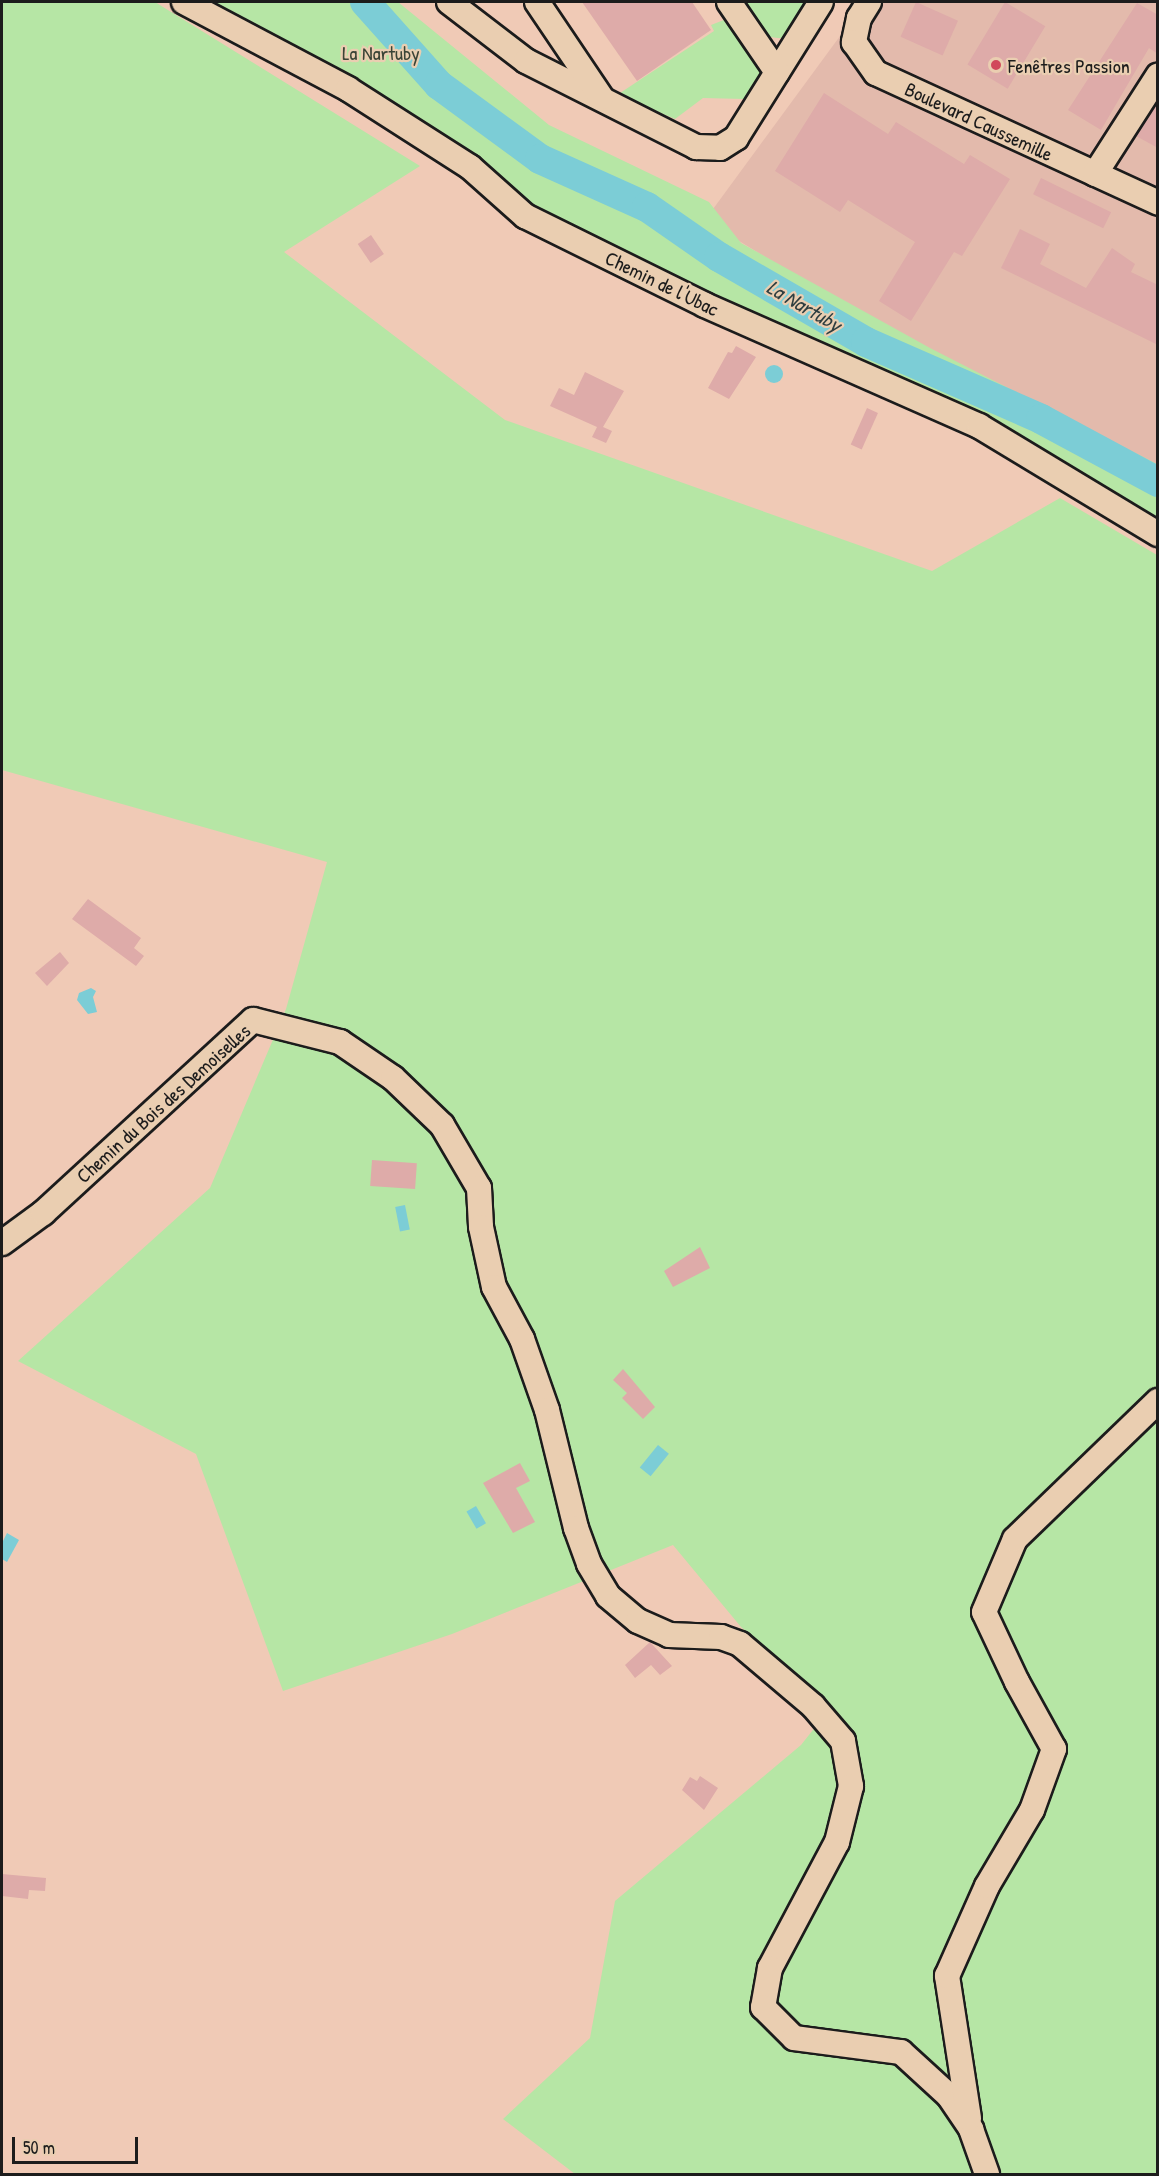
<!DOCTYPE html>
<meta charset="utf-8">
<style>
body{margin:0}
#map{position:relative;width:1159px;height:2176px;overflow:hidden;background:#f0cab6;font-family:"Patrick Hand",sans-serif}
div>[style]{position:absolute}
.built>*{inset:0;background:#e3baac}
.green>*{inset:0;background:#b6e6a5}
.water>*{inset:0;background:#7ccdd6;transform-origin:0 0}
.round{border-radius:50%}
.river>*{height:30px;margin:-15px;padding:0 15px;transform-origin:15px;border-radius:15px;background:#7ccdd6}
.building>*{inset:0;background:#deaba9;transform-origin:0 0}
.roads{filter:drop-shadow(2px 0 #1c1c1c) drop-shadow(-2px 0 #1c1c1c) drop-shadow(0 2px #1c1c1c) drop-shadow(0 -2px #1c1c1c)}
.minor>*{height:24px;margin:-12px;padding:0 12px;transform-origin:12px;border-radius:12px;background:#eaceb1}
.dots>*{width:16px;height:16px;translate:-50% -50%;box-sizing:border-box;border:3px solid #eaceb1;border-radius:50%}
span{translate:-50% -50%;white-space:nowrap;text-align:center;line-height:1.15;-webkit-text-stroke:4.5px #eaceb1;paint-order:stroke}
.park-label{font-size:20px;color:#3b4437}
.poi-label{font-size:20px;color:#1c1c1c}
.left{translate:0 -50%;text-align:left}
.street-label{font-size:20px;color:#1c1c1c}
.water-label{font-size:21px;color:#2f3f41;font-style:italic}
.frame{position:absolute;inset:0;border:3px solid #1c1c1c;pointer-events:none}
.scale{position:absolute;left:12px;top:2137px;width:126px;height:27px;box-sizing:border-box;border:3px solid #1c1c1c;border-top:0;padding-left:8px;font-size:18px;line-height:21px;white-space:nowrap;color:#1c1c1c;-webkit-text-stroke:4px #eaceb1;paint-order:stroke}
</style>
<div id="map">
<div class="built">
<i style="clip-path:polygon(865px 2px,1157px 2px,1157px 464px,915px 349px,705px 220px)"></i>
</div>
<div class="green">
<i style="clip-path:polygon(2px 2px,155px 2px,420px 166px,284px 252px,505px 420px,932px 571px,1060px 498px,1157px 555px,1157px 2174px,575px 2174px,503px 2119px,590px 2038px,615px 1901px,801px 1745px,832px 1706px,741px 1627px,673px 1545px,452px 1634px,283px 1691px,196px 1454px,18px 1361px,210px 1188px,286px 1009px,327px 862px,2px 770px)"></i>
<i style="clip-path:polygon(184px 2px,398px 2px,549px 125px,709px 202px,741px 243px,930px 348px,1157px 464px,1157px 534px,985px 429px,533px 212px)"></i>
<i style="clip-path:polygon(740px 2px,815px 2px,787px 38px,778px 38px,762px 36px)"></i>
<i style="clip-path:polygon(729px 18px,764px 74px,753px 93px,744px 99px,703px 98px,675px 119px,617px 95px,714px 31px,711px 25px)"></i>
</div>
<div class="water">
<i class="round" style="left:765px;top:365px;width:18px;height:18px"></i>
<i style="clip-path:polygon(91px 988px,96px 991px,93px 997px,97px 1012px,88px 1014px,77px 1000px,79px 993px)"></i>
<i style="left:405px;top:1205px;width:25px;height:10px;rotate:79deg"></i>
<i style="left:658px;top:1445px;width:14px;height:29px;rotate:39deg"></i>
<i style="left:476px;top:1506px;width:20px;height:11px;rotate:60deg"></i>
<i style="clip-path:polygon(7px 1533px,19px 1540px,7px 1562px,2px 1559px,2px 1543px)"></i>
</div>
<div class="river">
<i style="left:365px;top:2px;width:111px;rotate:48.3deg"></i>
<i style="left:439px;top:85px;width:125px;rotate:36.2deg"></i>
<i style="left:540px;top:159px;width:117px;rotate:24.2deg"></i>
<i style="left:647px;top:207px;width:88px;rotate:34.8deg"></i>
<i style="left:719px;top:257px;width:170px;rotate:30deg"></i>
<i style="left:866px;top:342px;width:191px;rotate:23.7deg"></i>
<i style="left:1041px;top:419px;width:133px;rotate:28.3deg"></i>
</div>
<div class="building">
<i style="clip-path:polygon(582px 2px,692px 2px,711px 30px,637px 81px)"></i>
<i style="left:916px;top:2px;width:46px;height:38px;rotate:24deg"></i>
<i style="left:1005px;top:2px;width:47px;height:73px;rotate:31deg"></i>
<i style="clip-path:polygon(1137px 3px,1158px 15px,1158px 54px,1149px 48px,1101px 130px,1068px 110px)"></i>
<i style="clip-path:polygon(824px 93px,888px 134px,896px 122px,964px 164px,970px 155px,1010px 179px,962px 256px,954px 252px,911px 321px,879px 301px,915px 242px,848px 200px,840px 212px,775px 171px)"></i>
<i style="clip-path:polygon(1158px 103px,1158px 148px,1136px 136px)"></i>
<i style="left:1041px;top:178px;width:78px;height:18px;rotate:26deg"></i>
<i style="clip-path:polygon(1020px 229px,1050px 244px,1040px 264px,1086px 288px,1112px 248px,1135px 264px,1131px 272px,1158px 285px,1158px 345px,1001px 268px)"></i>
<i style="left:371px;top:235px;width:23px;height:16px;rotate:56deg"></i>
<i style="clip-path:polygon(736px 346px,756px 357px,729px 399px,708px 388px,728px 352px,732px 353px)"></i>
<i style="clip-path:polygon(585px 372px,624px 391px,603px 427px,612px 431px,606px 443px,592px 437px,597px 427px,550px 406px,559px 388px,574px 395px)"></i>
<i style="left:867px;top:408px;width:12px;height:40px;rotate:24deg"></i>
<i style="clip-path:polygon(88px 899px,141px 938px,134px 948px,144px 956px,136px 966px,72px 919px)"></i>
<i style="clip-path:polygon(60px 952px,69px 963px,47px 986px,35px 973px)"></i>
<i style="left:372px;top:1160px;width:45px;height:26px;rotate:4deg"></i>
<i style="clip-path:polygon(700px 1247px,710px 1268px,673px 1287px,664px 1271px)"></i>
<i style="clip-path:polygon(623px 1369px,655px 1407px,643px 1419px,622px 1398px,627px 1393px,613px 1380px)"></i>
<i style="clip-path:polygon(520px 1463px,530px 1481px,516px 1488px,535px 1522px,513px 1533px,483px 1483px)"></i>
<i style="clip-path:polygon(650px 1642px,672px 1666px,660px 1675px,651px 1665px,635px 1678px,625px 1665px)"></i>
<i style="clip-path:polygon(700px 1776px,718px 1788px,704px 1810px,682px 1790px,690px 1777px,697px 1781px)"></i>
<i style="clip-path:polygon(2px 1874px,46px 1878px,45px 1891px,29px 1890px,28px 1899px,2px 1896px)"></i>
</div>
<div class="roads">
<div class="minor">
<i style="left:184px;top:2px;width:186px;rotate:27.9deg"></i>
<i style="left:348px;top:89px;width:145px;rotate:32.6deg"></i>
<i style="left:470px;top:167px;width:74px;rotate:41.7deg"></i>
<i style="left:525px;top:216px;width:201px;rotate:26.3deg"></i>
<i style="left:705px;top:305px;width:300px;rotate:23.8deg"></i>
<i style="left:979px;top:426px;width:209px;rotate:31.1deg"></i>
<i style="left:449px;top:2px;width:97px;rotate:37.5deg"></i>
<i style="left:526px;top:61px;width:191px;rotate:26.8deg"></i>
<i style="left:696px;top:147px;width:24px;rotate:2deg"></i>
<i style="left:720px;top:148px;width:19px;rotate:-32deg"></i>
<i style="left:736px;top:138px;width:160px;rotate:-58deg"></i>
<i style="left:537px;top:2px;width:115px;rotate:56deg"></i>
<i style="left:729px;top:2px;width:85px;rotate:55.6deg"></i>
<i style="left:869px;top:2px;width:19px;rotate:122deg"></i>
<i style="left:859px;top:18px;width:25px;rotate:102deg"></i>
<i style="left:854px;top:42px;width:38px;rotate:55deg"></i>
<i style="left:876px;top:73px;width:311px;rotate:24.7deg"></i>
<i style="left:1095px;top:174px;width:117px;rotate:-57.3deg"></i>
<i style="left:2px;top:1243px;width:51px;rotate:-36.2deg"></i>
<i style="left:43px;top:1213px;width:285px;rotate:-42.6deg"></i>
<i style="left:253px;top:1020px;width:90px;rotate:14.2deg"></i>
<i style="left:340px;top:1042px;width:64px;rotate:34.2deg"></i>
<i style="left:393px;top:1078px;width:68px;rotate:43.8deg"></i>
<i style="left:442px;top:1125px;width:73px;rotate:59.6deg"></i>
<i style="left:479px;top:1188px;width:39px;rotate:87deg"></i>
<i style="left:481px;top:1227px;width:61px;rotate:77.8deg"></i>
<i style="left:494px;top:1287px;width:59px;rotate:61.7deg"></i>
<i style="left:522px;top:1339px;width:75px;rotate:70.6deg"></i>
<i style="left:547px;top:1410px;width:122px;rotate:76.2deg"></i>
<i style="left:576px;top:1528px;width:38px;rotate:70deg"></i>
<i style="left:589px;top:1564px;width:37px;rotate:59deg"></i>
<i style="left:608px;top:1596px;width:39px;rotate:40deg"></i>
<i style="left:638px;top:1621px;width:34px;rotate:24deg"></i>
<i style="left:669px;top:1635px;width:52px;rotate:2.2deg"></i>
<i style="left:721px;top:1637px;width:20px;rotate:20deg"></i>
<i style="left:740px;top:1644px;width:96px;rotate:40.3deg"></i>
<i style="left:813px;top:1706px;width:46px;rotate:49.4deg"></i>
<i style="left:843px;top:1741px;width:46px;rotate:79.9deg"></i>
<i style="left:851px;top:1786px;width:58px;rotate:104deg"></i>
<i style="left:837px;top:1842px;width:143px;rotate:118deg"></i>
<i style="left:770px;top:1968px;width:40px;rotate:100deg"></i>
<i style="left:763px;top:2007px;width:44px;rotate:45deg"></i>
<i style="left:794px;top:2038px;width:108px;rotate:7.5deg"></i>
<i style="left:901px;top:2052px;width:65px;rotate:42.5deg"></i>
<i style="left:949px;top:2096px;width:40px;rotate:56deg"></i>
<i style="left:971px;top:2129px;width:48px;rotate:70.4deg"></i>
<i style="left:969px;top:2118px;width:144px;rotate:-98.8deg"></i>
<i style="left:947px;top:1976px;width:98px;rotate:-66deg"></i>
<i style="left:987px;top:1886px;width:88px;rotate:-59.4deg"></i>
<i style="left:1032px;top:1810px;width:65px;rotate:-70.2deg"></i>
<i style="left:1054px;top:1749px;width:77px;rotate:-118.9deg"></i>
<i style="left:1017px;top:1682px;width:77px;rotate:-115.2deg"></i>
<i style="left:984px;top:1612px;width:79px;rotate:-67deg"></i>
<i style="left:1015px;top:1539px;width:199px;rotate:-44deg"></i>
</div>
</div>
<div class="dots">
<i style="left:996px;top:65px;background:#d1495b"></i>
</div>
<div class="park-label">
<span style="left:381px;top:52px">La Nartuby</span>
</div>
<div class="poi-label">
<span class="left" style="left:1008px;top:65px">Fenêtres Passion</span>
</div>
<div class="street-label">
<span style="left:979px;top:121px;rotate:25deg">Boulevard Caussemille</span>
<span style="left:662px;top:283px;rotate:26deg">Chemin de l'Ubac</span>
<span style="left:163px;top:1103px;rotate:-42deg">Chemin du Bois des Demoiselles</span>
</div>
<div class="water-label">
<span style="left:804px;top:306px;rotate:30deg">La Nartuby</span>
</div>
<div class="frame"></div>
<div class="scale">50 m</div>
</div>
